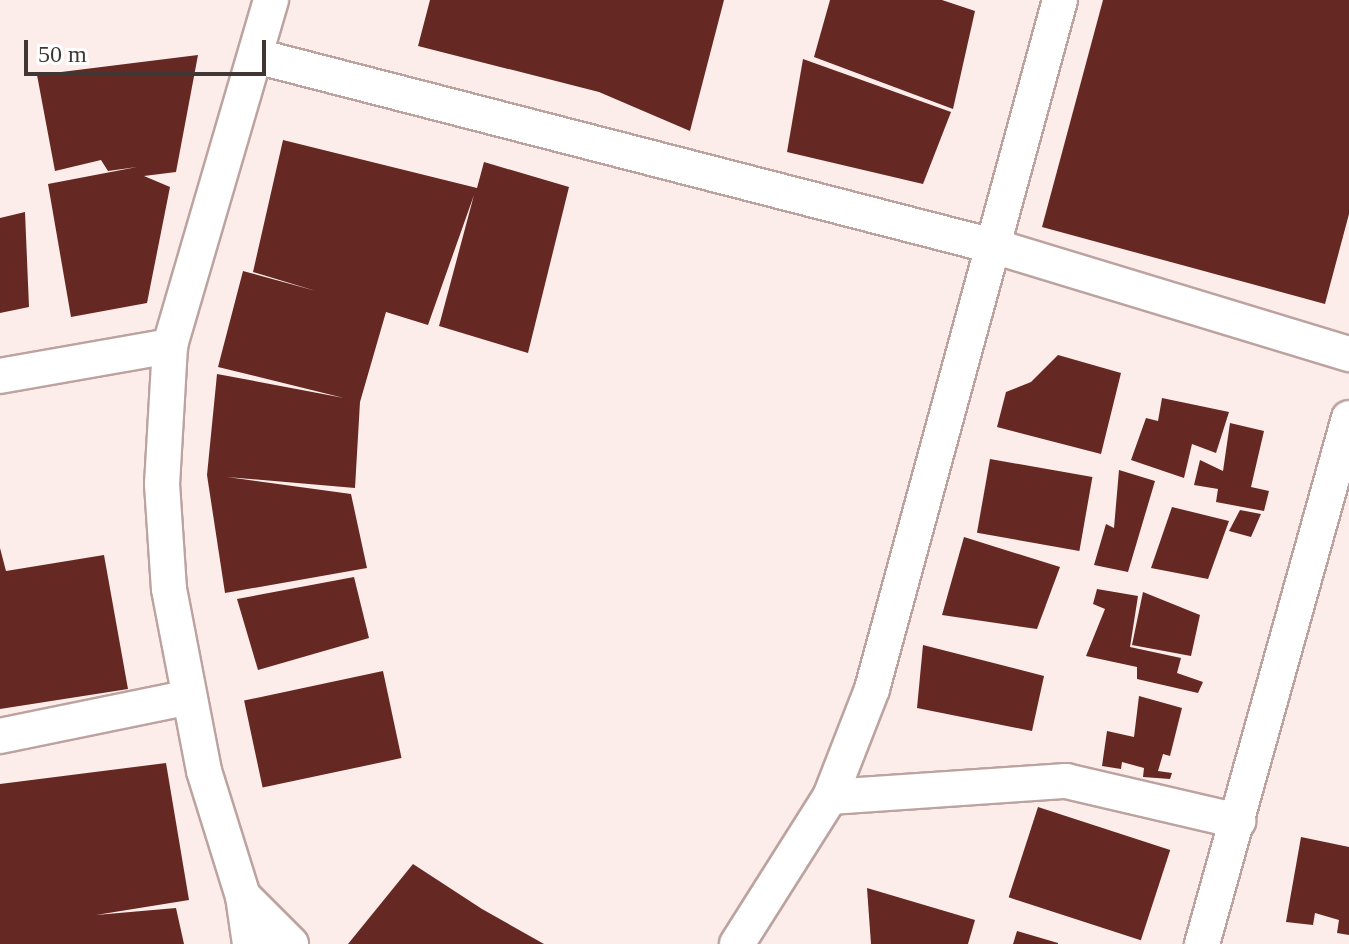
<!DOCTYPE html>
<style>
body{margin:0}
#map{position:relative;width:1349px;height:944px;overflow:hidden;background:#fcecea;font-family:"Times New Roman",serif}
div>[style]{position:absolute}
.building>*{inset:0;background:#662822;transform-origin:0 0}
.roads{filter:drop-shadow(2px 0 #bca3a0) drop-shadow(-2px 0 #bca3a0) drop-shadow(0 2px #bca3a0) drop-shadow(0 -2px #bca3a0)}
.minor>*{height:34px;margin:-17px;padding:0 17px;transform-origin:17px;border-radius:17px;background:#fff}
span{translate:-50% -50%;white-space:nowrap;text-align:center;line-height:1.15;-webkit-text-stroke:8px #fefefe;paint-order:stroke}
.scale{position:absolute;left:24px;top:40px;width:242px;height:36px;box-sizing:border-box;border:4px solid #403634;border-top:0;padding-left:10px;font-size:24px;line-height:28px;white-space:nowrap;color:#403634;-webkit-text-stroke:6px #fefefe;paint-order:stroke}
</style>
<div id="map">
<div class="building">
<i style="clip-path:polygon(430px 0,724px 0,690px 131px,599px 92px,418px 46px)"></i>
<i style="clip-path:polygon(830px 0,942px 0,975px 11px,953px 109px,814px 57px)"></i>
<i style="clip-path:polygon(1103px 0,1349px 0,1349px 214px,1325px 304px,1042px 227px)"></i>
<i style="clip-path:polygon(198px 55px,176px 172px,144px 176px,170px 187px,147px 303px,71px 317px,48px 184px,137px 167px,108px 171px,101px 160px,55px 171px,37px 75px)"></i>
<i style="clip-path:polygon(803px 59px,951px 112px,923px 184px,787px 152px)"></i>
<i style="clip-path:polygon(283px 140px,477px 188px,484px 162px,569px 187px,528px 353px,439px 326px,474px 195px,428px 325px,386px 312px,360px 402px,355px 488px,227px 477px,351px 494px,367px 568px,225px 593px,207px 475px,217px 374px,344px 398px,218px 367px,243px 271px,316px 291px,253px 272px)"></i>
<i style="clip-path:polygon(25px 212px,29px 307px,0 313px,0 218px)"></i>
<i style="clip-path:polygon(1058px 355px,1121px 373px,1101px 454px,997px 427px,1006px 392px,1031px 382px)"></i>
<i style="clip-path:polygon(1162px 398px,1229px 412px,1216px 453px,1192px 444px,1184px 478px,1131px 460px,1146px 418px,1158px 421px)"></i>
<i style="clip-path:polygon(1230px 423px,1264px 431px,1251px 487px,1269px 491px,1264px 511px,1216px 502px,1218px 489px,1194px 485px,1200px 460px,1223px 471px)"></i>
<i style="left:990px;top:459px;width:104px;height:75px;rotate:10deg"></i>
<i style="clip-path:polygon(1119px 470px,1155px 481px,1128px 572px,1094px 565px,1106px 524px,1114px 528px)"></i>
<i style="clip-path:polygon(1172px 507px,1229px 521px,1208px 579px,1151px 568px)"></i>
<i style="clip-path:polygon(1240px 510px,1261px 514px,1251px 537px,1229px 531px)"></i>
<i style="clip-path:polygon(964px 537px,1060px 567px,1037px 629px,942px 615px)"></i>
<i style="clip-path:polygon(0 548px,6px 571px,104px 555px,128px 689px,0 709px)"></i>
<i style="clip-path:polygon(354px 577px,369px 638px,258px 670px,237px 599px)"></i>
<i style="clip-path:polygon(1097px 589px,1138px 596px,1130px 647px,1181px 658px,1177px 673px,1203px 682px,1198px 693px,1137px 679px,1137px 667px,1086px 656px,1105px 609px,1093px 604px)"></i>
<i style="clip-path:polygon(1143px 592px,1200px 615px,1191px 656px,1132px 645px)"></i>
<i style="clip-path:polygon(923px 645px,1044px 676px,1032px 731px,917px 708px)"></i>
<i style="left:383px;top:671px;width:89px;height:142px;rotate:78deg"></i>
<i style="clip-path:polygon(1139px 696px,1182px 708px,1170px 756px,1163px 754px,1158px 771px,1172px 773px,1170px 779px,1143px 777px,1144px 768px,1122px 762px,1121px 769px,1102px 766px,1107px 731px,1134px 737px)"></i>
<i style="clip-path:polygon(166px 763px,189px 900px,96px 915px,176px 908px,184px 944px,0 944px,0 784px)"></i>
<i style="left:1038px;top:807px;width:139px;height:95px;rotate:18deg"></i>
<i style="clip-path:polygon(1301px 837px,1349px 847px,1349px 935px,1337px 933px,1339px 920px,1315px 913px,1313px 925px,1286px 922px)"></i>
<i style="clip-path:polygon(413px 864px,482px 909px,544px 944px,348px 944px)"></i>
<i style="clip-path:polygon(867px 888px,975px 920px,968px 944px,871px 944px)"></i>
<i style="clip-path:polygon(1017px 931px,1058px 943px,1058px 944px,1013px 944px)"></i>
</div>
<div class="roads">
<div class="minor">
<i style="left:271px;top:0;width:360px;rotate:106.3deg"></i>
<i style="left:170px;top:346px;width:138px;rotate:93.3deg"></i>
<i style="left:162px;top:484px;width:105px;rotate:86.2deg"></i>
<i style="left:169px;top:589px;width:185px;rotate:79.1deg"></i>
<i style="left:204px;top:771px;width:131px;rotate:72.7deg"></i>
<i style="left:243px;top:896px;width:68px;rotate:45deg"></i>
<i style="left:256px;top:56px;width:761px;rotate:14.46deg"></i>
<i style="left:993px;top:246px;width:372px;rotate:16.9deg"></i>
<i style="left:0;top:376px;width:173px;rotate:-10deg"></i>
<i style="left:0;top:736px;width:189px;rotate:-11.6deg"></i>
<i style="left:830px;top:797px;width:237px;rotate:-3.9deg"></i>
<i style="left:1066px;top:781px;width:177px;rotate:13.1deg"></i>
<i style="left:243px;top:896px;width:49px;rotate:81.7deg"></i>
<i style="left:737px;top:944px;width:174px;rotate:-57.7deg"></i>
<i style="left:830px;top:797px;width:116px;rotate:-68.7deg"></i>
<i style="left:872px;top:689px;width:714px;rotate:-74.74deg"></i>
<i style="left:1202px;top:944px;width:546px;rotate:-74.39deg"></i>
</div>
</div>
<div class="scale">50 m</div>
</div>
